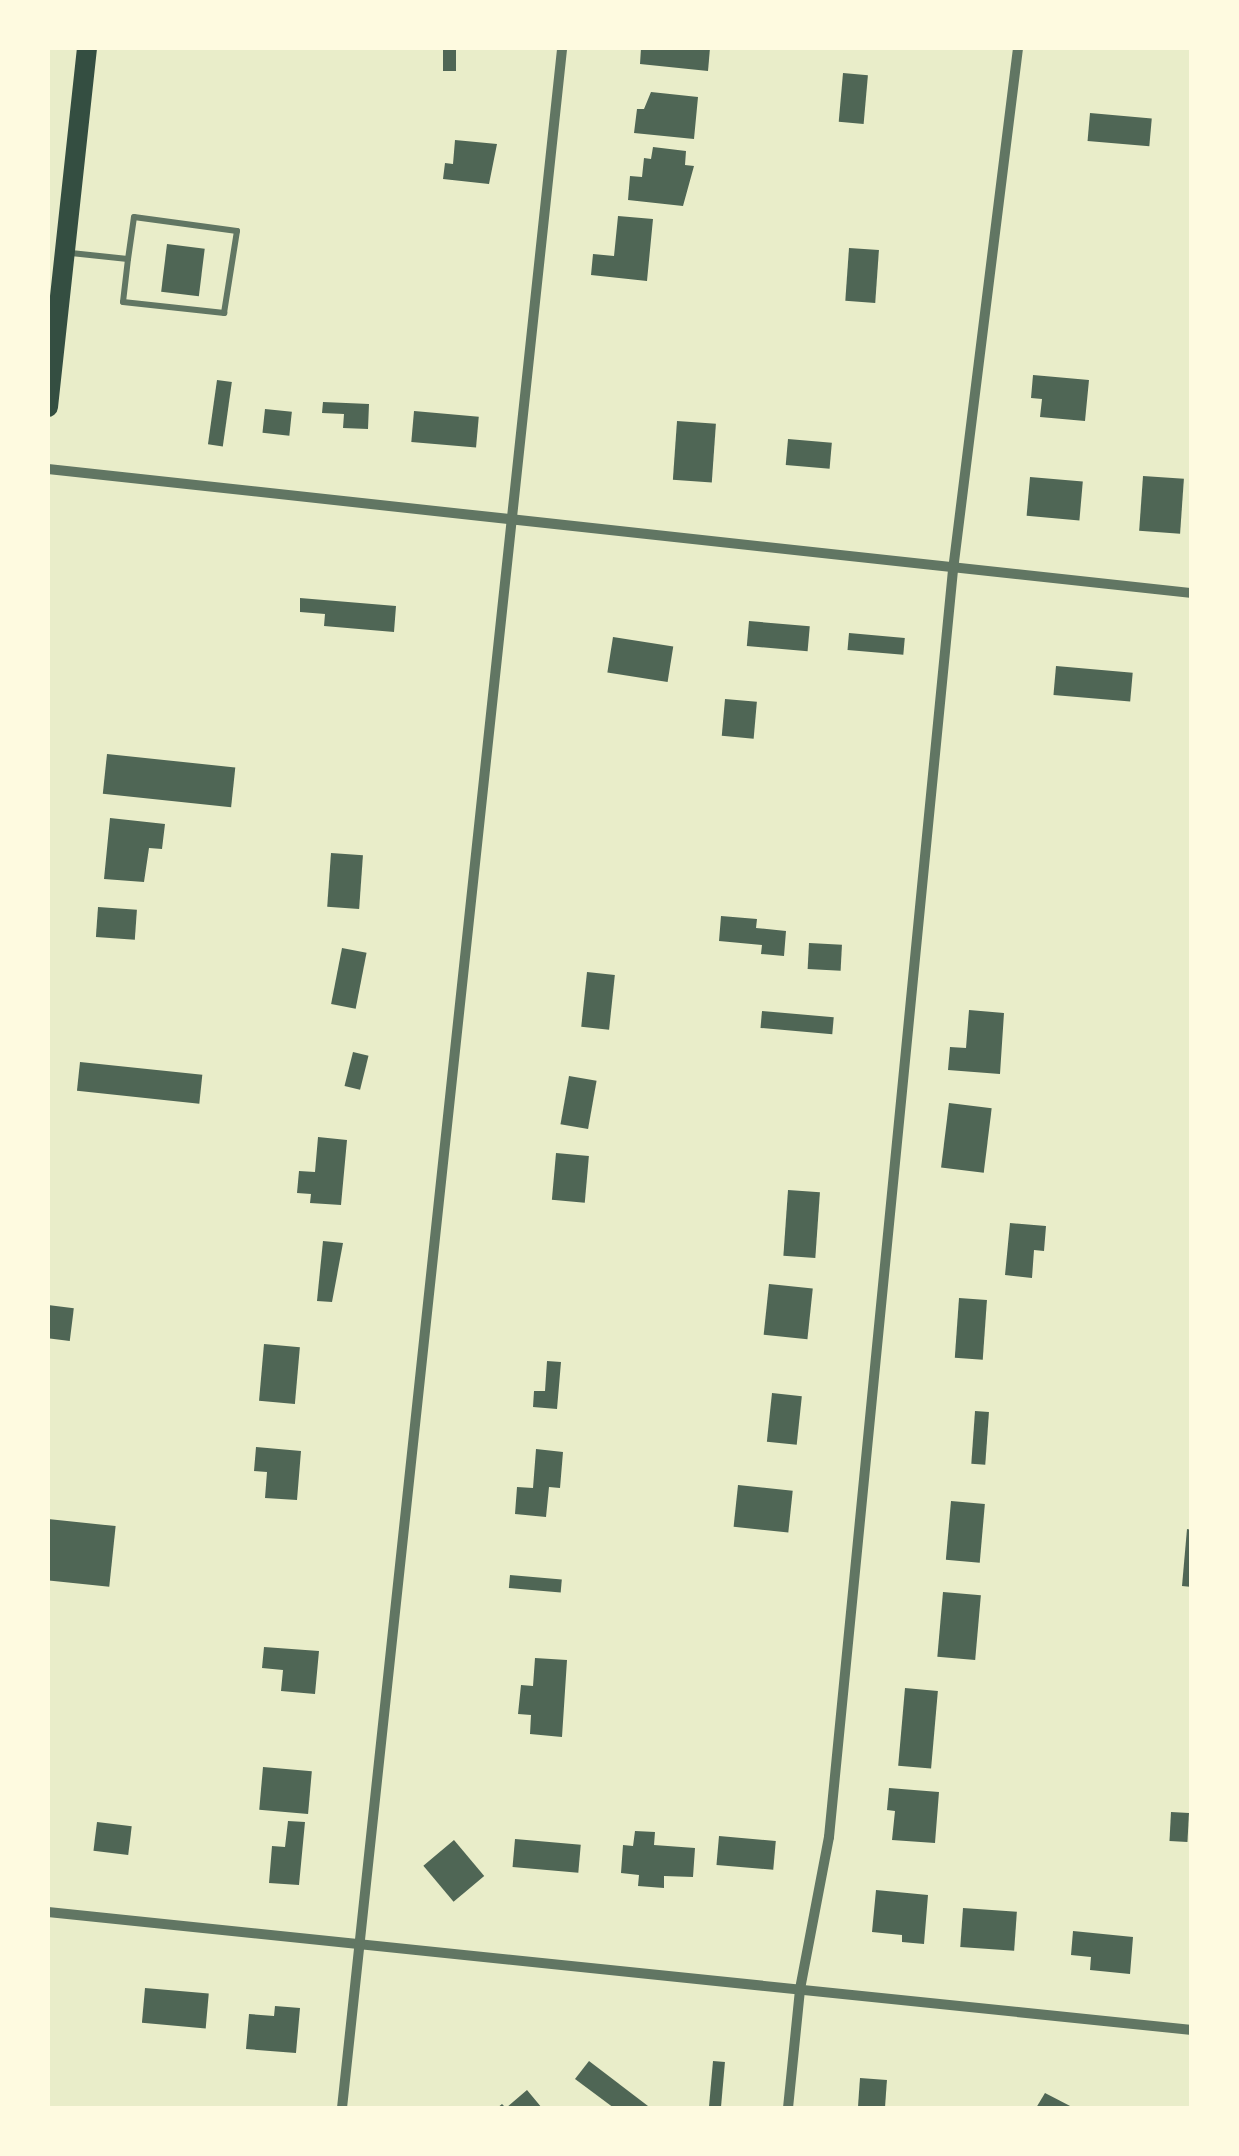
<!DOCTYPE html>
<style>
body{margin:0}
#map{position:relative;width:1239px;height:2156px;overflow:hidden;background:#e9edc9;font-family:"Varela Round",sans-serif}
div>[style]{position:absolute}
.building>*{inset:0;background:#4f6655;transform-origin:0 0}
.service>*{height:6px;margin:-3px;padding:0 3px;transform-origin:3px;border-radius:3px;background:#617663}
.minor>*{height:10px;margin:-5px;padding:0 5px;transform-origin:5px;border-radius:5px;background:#617663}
.secondary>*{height:20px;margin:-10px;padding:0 10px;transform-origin:10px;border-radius:10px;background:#344e41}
span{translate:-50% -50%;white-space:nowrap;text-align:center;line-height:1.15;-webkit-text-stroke:8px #fefae0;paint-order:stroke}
.frame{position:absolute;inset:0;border:50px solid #fefae0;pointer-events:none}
</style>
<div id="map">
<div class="building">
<i style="left:443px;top:48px;width:13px;height:23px"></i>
<i style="clip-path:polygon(641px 48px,710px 48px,708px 71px,640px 64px)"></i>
<i style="left:843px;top:73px;width:25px;height:49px;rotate:5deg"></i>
<i style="clip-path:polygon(651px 92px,698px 97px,694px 139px,634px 133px,637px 109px,644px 109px)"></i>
<i style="left:1090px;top:113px;width:62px;height:28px;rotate:5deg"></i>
<i style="clip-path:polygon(455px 140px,497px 144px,489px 184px,443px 179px,445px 163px,453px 164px)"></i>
<i style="clip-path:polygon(653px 147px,686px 151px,685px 165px,694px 166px,683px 206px,628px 200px,630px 176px,642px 177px,644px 158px,651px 159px)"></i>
<i style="clip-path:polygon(618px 216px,653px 219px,647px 281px,591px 275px,593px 254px,614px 256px)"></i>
<i style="left:167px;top:244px;width:38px;height:48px;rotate:7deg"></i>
<i style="left:849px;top:248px;width:30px;height:53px;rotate:4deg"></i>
<i style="clip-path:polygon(1033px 375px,1089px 380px,1085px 421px,1040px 417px,1042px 399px,1031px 398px)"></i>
<i style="left:217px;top:380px;width:15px;height:65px;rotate:8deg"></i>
<i style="clip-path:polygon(323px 402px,369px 404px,368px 429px,343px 428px,344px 414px,322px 413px)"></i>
<i style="left:265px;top:409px;width:27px;height:24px;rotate:6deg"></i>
<i style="left:414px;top:411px;width:65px;height:31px;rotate:5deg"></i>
<i style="left:677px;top:421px;width:39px;height:59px;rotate:4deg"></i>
<i style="left:788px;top:439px;width:44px;height:26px;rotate:5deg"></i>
<i style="left:1143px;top:476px;width:41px;height:55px;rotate:4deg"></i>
<i style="left:1030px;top:477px;width:53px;height:39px;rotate:5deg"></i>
<i style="clip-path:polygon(300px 598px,396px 606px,394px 632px,324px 626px,325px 614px,300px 612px)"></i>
<i style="left:749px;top:621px;width:61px;height:25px;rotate:5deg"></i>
<i style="left:849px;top:633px;width:56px;height:17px;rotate:5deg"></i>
<i style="left:613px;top:637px;width:61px;height:36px;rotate:9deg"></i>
<i style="left:1056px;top:666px;width:77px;height:29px;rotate:5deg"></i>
<i style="left:725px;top:699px;width:32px;height:37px;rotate:5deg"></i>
<i style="left:107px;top:754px;width:129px;height:40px;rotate:6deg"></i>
<i style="clip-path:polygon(110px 818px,165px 824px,162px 849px,149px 848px,144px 882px,104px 879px)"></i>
<i style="left:331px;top:853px;width:32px;height:54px;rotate:4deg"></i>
<i style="left:98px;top:907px;width:39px;height:30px;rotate:4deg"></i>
<i style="clip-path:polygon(721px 916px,757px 919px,756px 928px,786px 931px,784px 956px,761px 954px,762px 945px,719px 941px)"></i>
<i style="left:809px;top:943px;width:33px;height:26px;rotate:3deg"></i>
<i style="left:342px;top:948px;width:25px;height:57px;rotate:11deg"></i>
<i style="left:587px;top:972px;width:28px;height:55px;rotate:6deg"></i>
<i style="clip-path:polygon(969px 1010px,1004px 1013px,1000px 1074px,948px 1070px,950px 1047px,966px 1048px)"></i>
<i style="left:762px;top:1011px;width:72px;height:17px;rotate:5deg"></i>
<i style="left:353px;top:1052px;width:16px;height:35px;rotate:14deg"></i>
<i style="left:80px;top:1062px;width:123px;height:29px;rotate:6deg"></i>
<i style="left:569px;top:1076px;width:28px;height:49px;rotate:10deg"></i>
<i style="left:949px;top:1103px;width:43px;height:65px;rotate:7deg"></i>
<i style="clip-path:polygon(318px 1137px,347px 1140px,341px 1205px,310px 1203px,311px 1194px,297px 1193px,299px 1171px,315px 1172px)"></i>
<i style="left:556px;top:1153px;width:33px;height:47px;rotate:5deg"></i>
<i style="left:788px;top:1190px;width:32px;height:66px;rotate:4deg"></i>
<i style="clip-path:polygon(1010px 1223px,1046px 1226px,1044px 1251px,1034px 1250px,1032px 1278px,1005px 1275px)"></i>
<i style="clip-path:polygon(323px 1241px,343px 1243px,332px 1302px,317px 1301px)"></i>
<i style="left:769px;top:1284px;width:44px;height:51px;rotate:6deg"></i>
<i style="left:959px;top:1298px;width:28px;height:60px;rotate:4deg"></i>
<i style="left:48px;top:1305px;width:26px;height:33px;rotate:7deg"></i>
<i style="left:264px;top:1344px;width:36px;height:57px;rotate:5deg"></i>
<i style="clip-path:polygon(547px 1361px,561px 1362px,557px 1409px,533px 1407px,534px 1391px,545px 1391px)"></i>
<i style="left:772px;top:1393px;width:30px;height:49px;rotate:6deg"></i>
<i style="left:975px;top:1411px;width:14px;height:53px;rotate:4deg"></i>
<i style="clip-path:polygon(256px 1447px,301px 1451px,297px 1500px,265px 1498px,267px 1472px,254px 1471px)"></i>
<i style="clip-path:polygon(536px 1449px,563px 1452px,560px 1488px,549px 1487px,546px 1517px,515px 1514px,517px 1487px,533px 1488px)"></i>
<i style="left:738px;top:1485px;width:55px;height:42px;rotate:6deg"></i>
<i style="left:951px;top:1501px;width:34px;height:59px;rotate:5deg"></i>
<i style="left:48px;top:1519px;width:68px;height:61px;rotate:6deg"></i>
<i style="clip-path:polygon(1187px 1529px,1192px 1530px,1192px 1587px,1182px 1586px)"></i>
<i style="left:510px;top:1575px;width:52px;height:13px;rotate:5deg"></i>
<i style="left:943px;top:1592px;width:38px;height:65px;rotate:5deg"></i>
<i style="clip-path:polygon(264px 1647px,319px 1651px,315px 1694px,281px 1691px,283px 1670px,262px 1668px)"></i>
<i style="clip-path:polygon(535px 1658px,567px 1660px,562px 1737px,530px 1734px,531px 1715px,518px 1714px,521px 1685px,533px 1686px)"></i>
<i style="left:905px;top:1688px;width:33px;height:78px;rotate:5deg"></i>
<i style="left:263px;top:1767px;width:49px;height:43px;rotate:5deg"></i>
<i style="clip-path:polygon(889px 1788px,939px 1792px,935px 1843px,892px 1840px,895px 1811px,887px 1810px)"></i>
<i style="left:1171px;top:1812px;width:18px;height:29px;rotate:3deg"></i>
<i style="clip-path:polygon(288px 1821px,305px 1822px,299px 1885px,269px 1883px,272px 1846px,285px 1847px)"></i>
<i style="left:97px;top:1822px;width:35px;height:29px;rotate:7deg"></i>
<i style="clip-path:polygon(635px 1831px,655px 1832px,654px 1845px,695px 1848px,693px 1877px,664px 1876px,664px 1888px,638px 1886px,639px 1875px,621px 1873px,623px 1845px,633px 1846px)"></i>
<i style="left:719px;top:1836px;width:57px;height:29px;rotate:5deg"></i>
<i style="left:515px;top:1839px;width:66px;height:28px;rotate:5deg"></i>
<i style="left:454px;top:1840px;width:47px;height:40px;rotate:50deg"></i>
<i style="clip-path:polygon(876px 1890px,928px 1895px,924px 1944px,902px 1942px,902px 1935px,872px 1932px)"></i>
<i style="left:963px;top:1908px;width:54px;height:39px;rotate:4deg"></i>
<i style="clip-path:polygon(1073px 1931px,1133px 1937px,1130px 1974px,1090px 1970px,1091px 1957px,1071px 1955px)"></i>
<i style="left:145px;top:1988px;width:64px;height:35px;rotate:5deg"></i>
<i style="clip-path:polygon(275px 2006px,300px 2008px,296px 2053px,246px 2049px,249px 2014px,274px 2016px)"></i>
<i style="clip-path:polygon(589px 2061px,648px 2106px,647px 2108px,614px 2108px,575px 2079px)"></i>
<i style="left:713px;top:2061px;width:12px;height:47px;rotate:5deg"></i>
<i style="left:860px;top:2078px;width:27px;height:30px;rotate:4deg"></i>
<i style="clip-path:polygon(527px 2090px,542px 2108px,497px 2108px,502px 2104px,506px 2108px)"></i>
<i style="clip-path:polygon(1045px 2093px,1074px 2108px,1036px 2108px)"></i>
</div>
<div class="service">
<i style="left:71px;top:253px;width:57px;rotate:6deg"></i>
<i style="left:128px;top:259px;width:43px;rotate:96.6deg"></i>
<i style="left:123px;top:302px;width:102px;rotate:6.2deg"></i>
<i style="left:224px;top:313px;width:83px;rotate:-81deg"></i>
<i style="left:237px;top:231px;width:104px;rotate:-172.3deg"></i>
<i style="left:134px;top:217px;width:42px;rotate:98.1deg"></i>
</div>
<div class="minor">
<i style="left:48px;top:469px;width:1151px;rotate:6.19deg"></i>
<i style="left:48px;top:1912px;width:1150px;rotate:5.89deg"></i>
<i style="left:342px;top:2108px;width:2072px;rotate:-83.9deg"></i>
<i style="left:788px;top:2108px;width:120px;rotate:-84.2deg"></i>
<i style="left:800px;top:1989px;width:155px;rotate:-79.2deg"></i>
<i style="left:829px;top:1837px;width:1273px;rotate:-84.41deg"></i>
<i style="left:953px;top:570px;width:526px;rotate:-82.9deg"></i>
</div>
<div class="secondary">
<i style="left:48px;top:407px;width:361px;rotate:-83.8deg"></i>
</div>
<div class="frame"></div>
</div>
